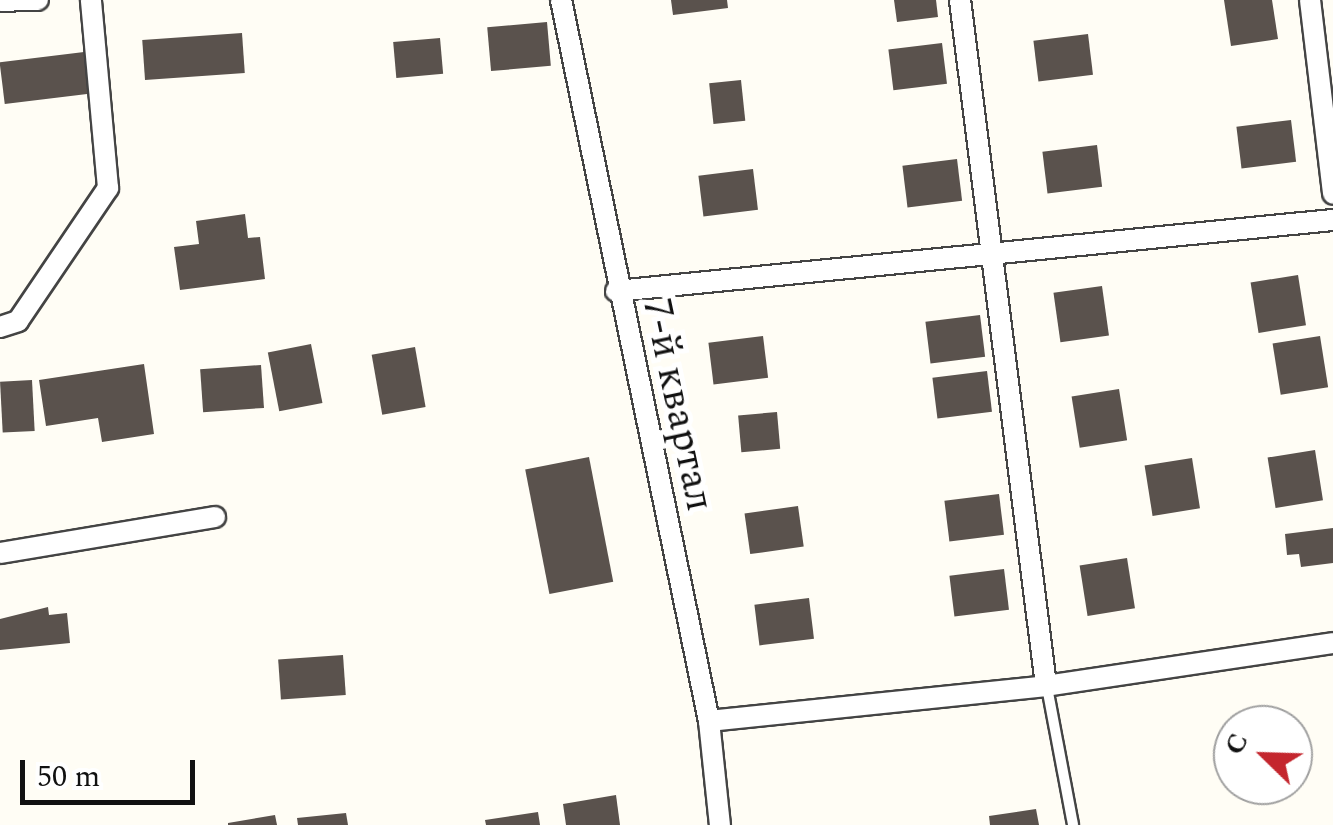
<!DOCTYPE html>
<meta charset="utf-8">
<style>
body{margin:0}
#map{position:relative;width:1333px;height:825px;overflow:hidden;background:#fffdf5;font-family:Spectral,serif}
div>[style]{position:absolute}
.building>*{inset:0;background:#5a524d;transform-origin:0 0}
.roads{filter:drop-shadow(2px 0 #444) drop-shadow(-2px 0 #444) drop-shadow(0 2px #444) drop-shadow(0 -2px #444)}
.lane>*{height:10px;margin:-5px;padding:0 5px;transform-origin:5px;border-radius:5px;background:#fff}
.street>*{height:20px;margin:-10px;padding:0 10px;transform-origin:10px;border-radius:10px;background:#fff}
span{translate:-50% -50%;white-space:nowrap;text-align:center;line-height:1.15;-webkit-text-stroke:10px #fff;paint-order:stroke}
.street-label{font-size:40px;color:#111}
.north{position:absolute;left:1213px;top:705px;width:100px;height:100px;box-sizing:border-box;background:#fff;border:2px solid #a0a0a0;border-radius:50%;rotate:293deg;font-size:28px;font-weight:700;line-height:40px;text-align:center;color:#111}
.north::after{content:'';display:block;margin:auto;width:35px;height:45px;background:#c4262e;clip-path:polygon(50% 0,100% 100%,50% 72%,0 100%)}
.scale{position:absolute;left:20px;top:760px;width:175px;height:45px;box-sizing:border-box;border:5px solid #111;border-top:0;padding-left:12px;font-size:30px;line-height:35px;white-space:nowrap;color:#111;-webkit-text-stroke:8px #fff;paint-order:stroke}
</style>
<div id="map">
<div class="building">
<i style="clip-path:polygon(671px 0,727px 0,728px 8px,673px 15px)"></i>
<i style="clip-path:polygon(894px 0,936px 0,938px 17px,897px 22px)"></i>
<i style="clip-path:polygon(1224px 0,1272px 0,1278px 39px,1231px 46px)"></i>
<i style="left:547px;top:22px;width:44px;height:60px;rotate:85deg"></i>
<i style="left:242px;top:33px;width:40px;height:100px;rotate:86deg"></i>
<i style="left:1088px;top:34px;width:41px;height:55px;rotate:83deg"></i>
<i style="left:440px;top:38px;width:36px;height:47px;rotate:85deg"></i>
<i style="left:942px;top:43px;width:41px;height:54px;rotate:83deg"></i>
<i style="left:84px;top:52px;width:42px;height:85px;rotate:83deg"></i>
<i style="left:741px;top:80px;width:41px;height:32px;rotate:84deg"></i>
<i style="left:1291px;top:120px;width:42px;height:55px;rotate:83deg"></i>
<i style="left:1097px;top:145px;width:42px;height:55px;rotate:83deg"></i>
<i style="left:957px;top:159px;width:42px;height:55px;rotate:83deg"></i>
<i style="left:753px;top:169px;width:41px;height:55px;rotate:83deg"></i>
<i style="clip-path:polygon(245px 214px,248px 238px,260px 237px,265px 279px,180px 290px,174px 247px,199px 244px,196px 221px)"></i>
<i style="left:1298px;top:275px;width:51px;height:48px;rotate:81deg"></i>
<i style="left:1102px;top:286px;width:50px;height:49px;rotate:82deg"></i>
<i style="left:980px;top:315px;width:42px;height:55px;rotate:83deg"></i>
<i style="left:763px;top:336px;width:42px;height:55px;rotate:83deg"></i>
<i style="left:1320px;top:336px;width:52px;height:48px;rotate:81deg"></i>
<i style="left:311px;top:344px;width:60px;height:44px;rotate:79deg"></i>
<i style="left:415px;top:347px;width:61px;height:44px;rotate:80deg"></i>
<i style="clip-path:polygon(144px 364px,154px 434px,102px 442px,98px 418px,46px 426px,39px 380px)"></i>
<i style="left:261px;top:365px;width:43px;height:61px;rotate:86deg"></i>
<i style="left:987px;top:371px;width:41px;height:55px;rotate:83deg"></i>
<i style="left:32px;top:380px;width:51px;height:32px;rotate:87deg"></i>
<i style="left:1119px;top:389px;width:52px;height:48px;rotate:81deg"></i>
<i style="left:777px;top:412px;width:37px;height:39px;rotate:85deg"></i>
<i style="left:1315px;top:450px;width:51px;height:48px;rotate:81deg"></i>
<i style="left:589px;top:457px;width:127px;height:65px;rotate:79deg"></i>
<i style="left:1192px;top:458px;width:51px;height:48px;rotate:81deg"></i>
<i style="left:999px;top:494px;width:41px;height:55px;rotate:83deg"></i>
<i style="left:798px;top:506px;width:41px;height:54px;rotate:82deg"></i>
<i style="clip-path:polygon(1333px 528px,1333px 563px,1301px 567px,1299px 554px,1287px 555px,1285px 534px)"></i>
<i style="left:1127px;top:558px;width:51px;height:48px;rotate:81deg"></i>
<i style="left:1004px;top:569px;width:41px;height:55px;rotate:83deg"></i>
<i style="left:809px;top:598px;width:41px;height:55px;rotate:83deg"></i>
<i style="clip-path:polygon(48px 607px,49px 615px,67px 613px,70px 643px,0 650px,0 619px)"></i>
<i style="left:343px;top:655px;width:40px;height:65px;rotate:86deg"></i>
<i style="clip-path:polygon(616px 795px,620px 825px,566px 825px,563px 804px)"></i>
<i style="clip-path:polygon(1036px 809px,1039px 825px,990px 825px,989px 816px)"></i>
<i style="clip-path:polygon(538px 812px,540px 825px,486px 825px,485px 820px)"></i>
<i style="clip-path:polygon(346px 813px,348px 825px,298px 825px,297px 818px)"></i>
<i style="clip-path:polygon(275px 815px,277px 825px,228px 825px,228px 823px)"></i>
</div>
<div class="roads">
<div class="lane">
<i style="left:1047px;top:687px;width:140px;rotate:79.3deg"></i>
</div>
<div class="street">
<i style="left:561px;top:0;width:736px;rotate:78.4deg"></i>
<i style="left:709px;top:721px;width:105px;rotate:84deg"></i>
<i style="left:960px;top:0;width:691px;rotate:82.85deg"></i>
<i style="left:1310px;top:0;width:195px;rotate:83.2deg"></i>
<i style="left:0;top:1px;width:38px;rotate:-2deg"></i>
<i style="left:616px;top:291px;width:721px;rotate:-5.66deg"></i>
<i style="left:0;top:327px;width:19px;rotate:-18deg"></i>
<i style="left:18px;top:321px;width:161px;rotate:-55.9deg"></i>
<i style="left:108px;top:188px;width:189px;rotate:-95.2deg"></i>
<i style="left:0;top:553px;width:218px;rotate:-9.5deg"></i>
<i style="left:709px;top:721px;width:339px;rotate:-5.9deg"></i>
<i style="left:1046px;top:686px;width:290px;rotate:-8.5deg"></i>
</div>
</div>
<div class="street-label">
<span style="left:677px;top:405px;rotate:78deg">7-й квартал</span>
</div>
<div class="north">С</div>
<div class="scale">50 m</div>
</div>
